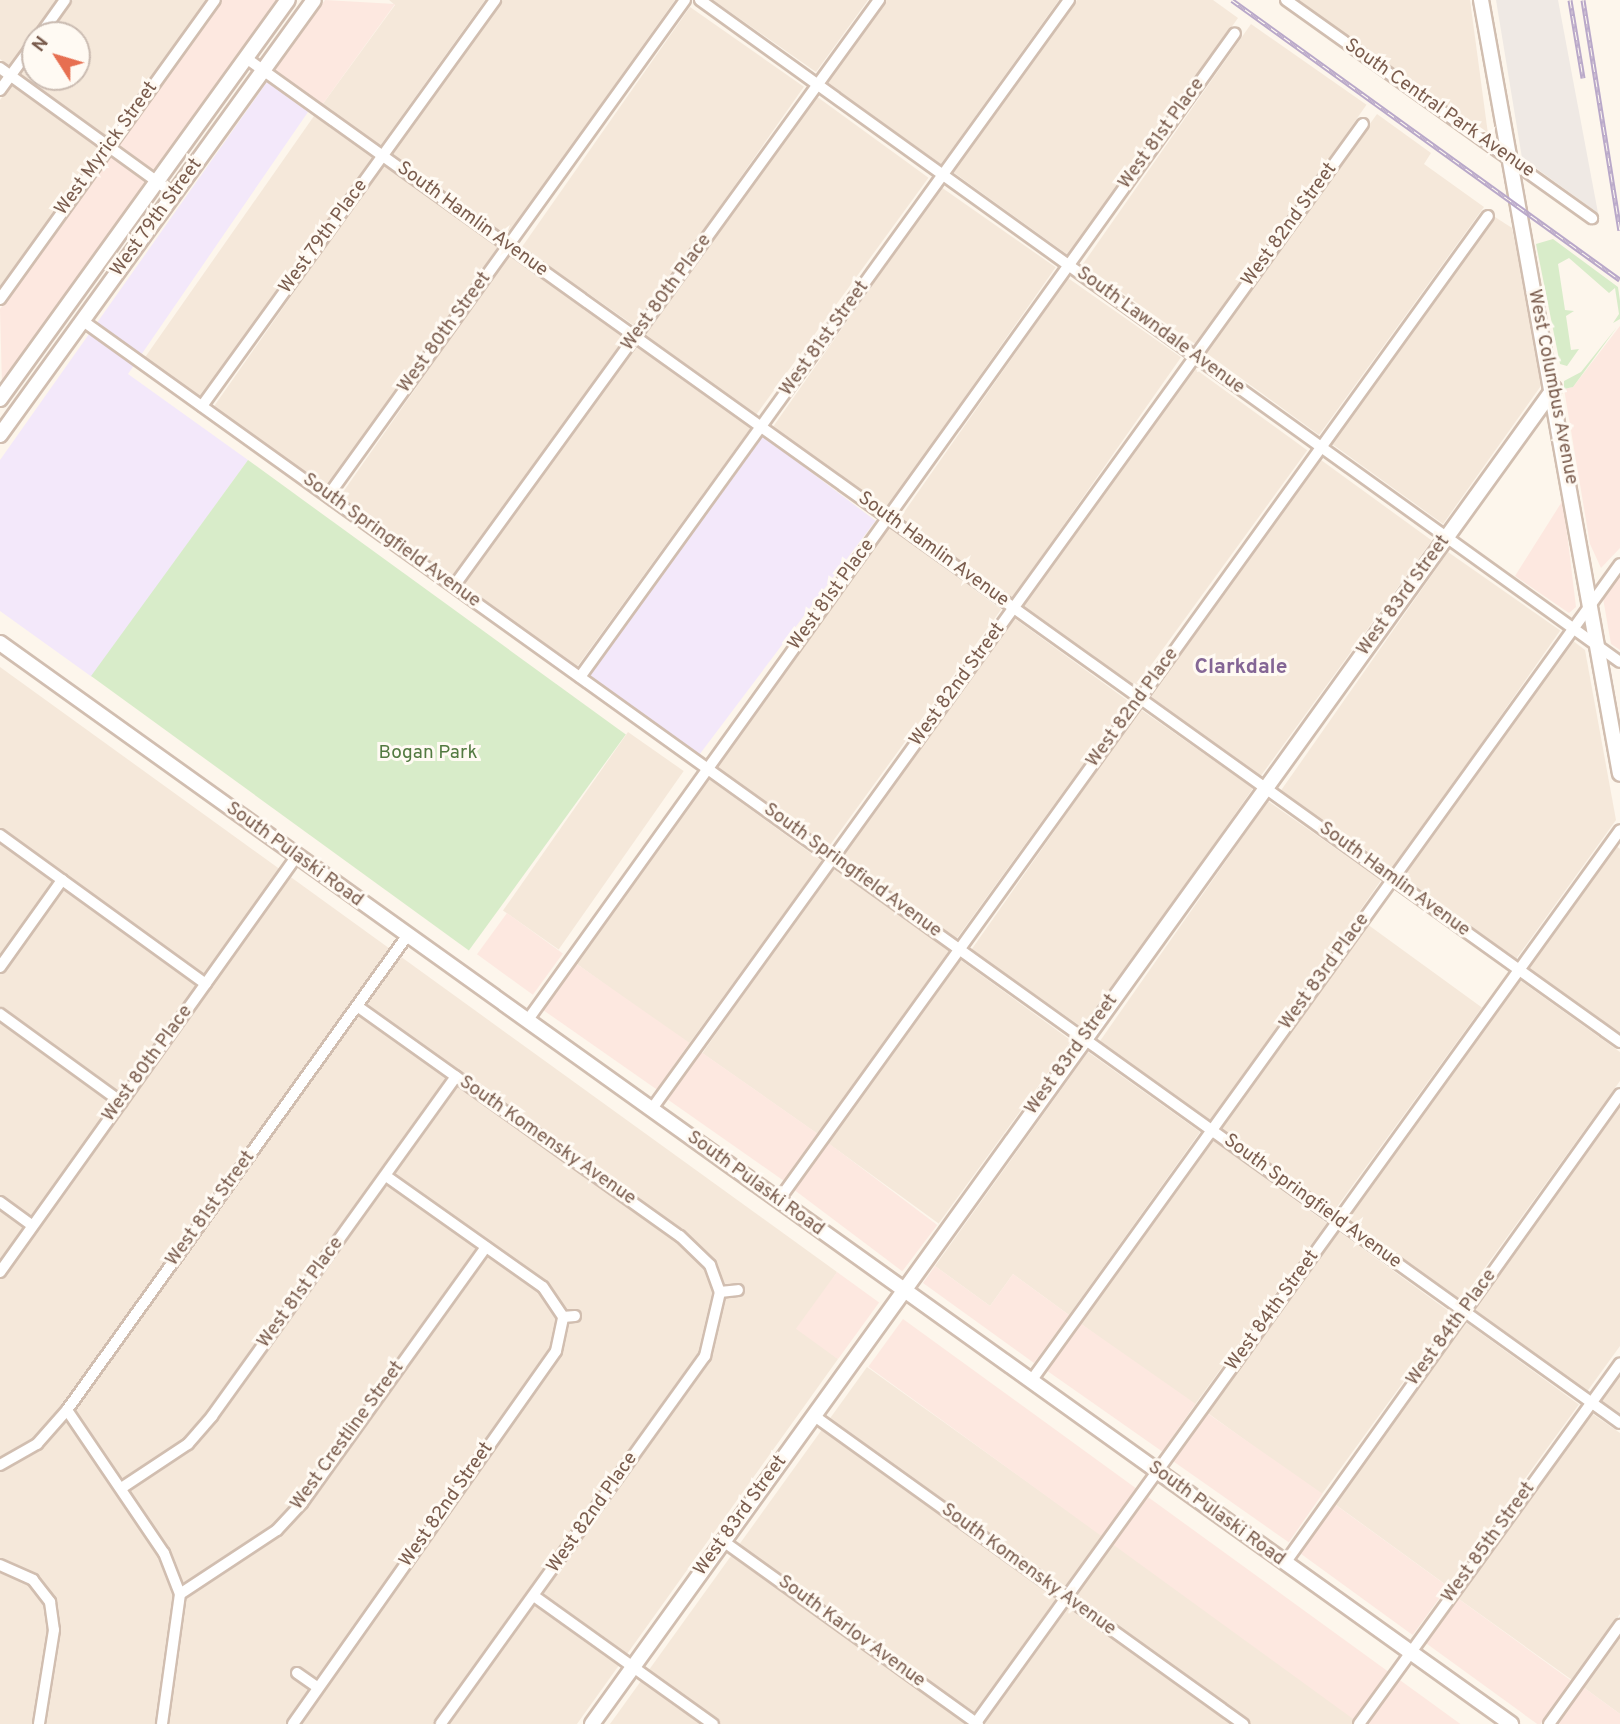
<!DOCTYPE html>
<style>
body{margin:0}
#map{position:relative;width:1620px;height:1724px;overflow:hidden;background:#fdf6ec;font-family:Overpass,sans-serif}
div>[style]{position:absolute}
.residential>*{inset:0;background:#f5e8da;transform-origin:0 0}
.commercial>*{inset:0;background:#fde8e0;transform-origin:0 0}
.industrial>*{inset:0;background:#efe9e4}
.education>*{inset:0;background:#f3e8fa;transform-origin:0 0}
.green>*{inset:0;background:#d8ecc9;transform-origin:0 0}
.roads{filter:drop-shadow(2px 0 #d1beb0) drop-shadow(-2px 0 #d1beb0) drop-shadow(0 2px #d1beb0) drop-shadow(0 -2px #d1beb0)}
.street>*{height:10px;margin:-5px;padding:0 5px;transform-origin:5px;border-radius:5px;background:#fff}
.secondary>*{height:14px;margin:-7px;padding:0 7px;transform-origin:7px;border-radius:7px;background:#fff}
.rail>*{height:5px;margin-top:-2.5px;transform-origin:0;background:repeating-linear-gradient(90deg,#fffaf3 0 8px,#b9a8c9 0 16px);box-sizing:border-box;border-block:2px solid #b9a8c9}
span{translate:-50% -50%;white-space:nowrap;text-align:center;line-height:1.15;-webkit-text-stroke:6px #fffaf3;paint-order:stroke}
.street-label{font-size:19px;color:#7a5c4d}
.park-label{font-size:19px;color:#537a41}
.neighbourhood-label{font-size:21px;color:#846695;font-weight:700}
.north{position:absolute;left:21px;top:21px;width:70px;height:70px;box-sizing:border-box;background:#fffaf3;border:2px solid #cabbb1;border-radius:50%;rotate:307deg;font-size:19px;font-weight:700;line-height:28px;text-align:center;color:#7a5c4d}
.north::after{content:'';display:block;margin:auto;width:24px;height:32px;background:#e76f51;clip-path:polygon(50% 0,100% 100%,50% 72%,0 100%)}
</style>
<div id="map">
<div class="residential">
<i style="clip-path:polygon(0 0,59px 0,10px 67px,0 59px)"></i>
<i style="clip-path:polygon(73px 0,207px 0,107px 137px,19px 75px,35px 52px,35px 77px,77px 77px,77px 35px,47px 35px)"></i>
<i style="clip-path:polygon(389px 0,485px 0,380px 146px,322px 105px,395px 5px)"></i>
<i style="clip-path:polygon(503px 0,675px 0,507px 236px,392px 155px)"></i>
<i style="clip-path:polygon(713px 0,868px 0,816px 72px)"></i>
<i style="clip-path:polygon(885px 0,1059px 0,941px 164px,826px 82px)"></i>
<i style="clip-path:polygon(1077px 0,1213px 0,1238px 18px,1068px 255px,953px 172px)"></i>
<i style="clip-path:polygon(1295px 0,1470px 0,1488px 134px,1483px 135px)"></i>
<i style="left:690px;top:7px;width:139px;height:293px;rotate:35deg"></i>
<i style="left:1251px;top:24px;width:141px;height:294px;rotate:35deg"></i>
<i style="clip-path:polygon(11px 85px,100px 149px,0 286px,0 100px)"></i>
<i style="left:816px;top:96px;width:139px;height:294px;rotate:36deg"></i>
<i style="clip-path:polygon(1377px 114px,1431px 153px,1424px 164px,1484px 207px,1319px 435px,1205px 352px)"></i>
<i style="left:314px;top:116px;width:71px;height:296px;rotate:35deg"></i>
<i style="left:383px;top:165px;width:141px;height:297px;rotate:35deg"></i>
<i style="left:941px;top:187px;width:140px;height:294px;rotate:35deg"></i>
<i style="clip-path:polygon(1495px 217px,1512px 228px,1543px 383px,1443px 524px,1332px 444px)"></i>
<i style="left:509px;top:255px;width:142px;height:297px;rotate:35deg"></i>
<i style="left:1068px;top:278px;width:138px;height:294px;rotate:35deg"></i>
<i style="left:636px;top:344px;width:142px;height:298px;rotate:36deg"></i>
<i style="left:1194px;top:368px;width:140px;height:293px;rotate:36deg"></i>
<i style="left:1321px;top:460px;width:137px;height:292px;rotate:36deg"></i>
<i style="left:888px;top:527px;width:140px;height:295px;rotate:36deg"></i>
<i style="left:1448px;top:552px;width:137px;height:291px;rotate:35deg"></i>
<i style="left:1014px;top:618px;width:142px;height:295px;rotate:36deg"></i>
<i style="clip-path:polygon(1572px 640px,1585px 650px,1616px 820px,1516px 959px,1402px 876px)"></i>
<i style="clip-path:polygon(0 667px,837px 1272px,800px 1330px,838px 1359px,577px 1724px,0 1724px)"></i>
<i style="left:1140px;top:709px;width:138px;height:294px;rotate:35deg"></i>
<i style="left:628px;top:732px;width:68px;height:218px;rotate:35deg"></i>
<i style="left:706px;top:777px;width:143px;height:227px;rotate:36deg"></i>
<i style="left:1268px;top:801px;width:138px;height:295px;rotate:35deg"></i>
<i style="clip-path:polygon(1615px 845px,1620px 849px,1620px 1035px,1527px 968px)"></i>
<i style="left:832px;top:868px;width:143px;height:226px;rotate:35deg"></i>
<i style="left:1367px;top:924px;width:142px;height:252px;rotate:36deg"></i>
<i style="left:959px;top:959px;width:139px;height:226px;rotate:36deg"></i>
<i style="clip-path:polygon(1518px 979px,1620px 1052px,1620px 1081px,1460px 1302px,1345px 1219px)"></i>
<i style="clip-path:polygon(1088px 1052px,1200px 1132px,1069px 1315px,1013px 1274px,990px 1306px,935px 1266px)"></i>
<i style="clip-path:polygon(1620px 1105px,1620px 1346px,1586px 1393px,1473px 1310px)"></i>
<i style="left:1211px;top:1139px;width:143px;height:226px;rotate:36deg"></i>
<i style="left:1337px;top:1230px;width:143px;height:224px;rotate:36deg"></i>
<i style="left:1464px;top:1321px;width:142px;height:224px;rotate:36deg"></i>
<i style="clip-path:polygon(867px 1367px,1365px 1724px,610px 1724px)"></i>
<i style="clip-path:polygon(1620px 1371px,1620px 1416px,1599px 1401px)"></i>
<i style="clip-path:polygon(1590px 1412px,1620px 1433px,1620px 1614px,1572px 1680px,1456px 1597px)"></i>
<i style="clip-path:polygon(1620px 1635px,1620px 1714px,1583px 1687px)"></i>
</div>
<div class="commercial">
<i style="clip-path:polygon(222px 0,279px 0,154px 172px,118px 145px)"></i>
<i style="clip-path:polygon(325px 0,395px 4px,322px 105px,275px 70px)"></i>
<i style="clip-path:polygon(110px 156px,148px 183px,2px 385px,0 309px)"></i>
<i style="clip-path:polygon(1620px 326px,1620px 548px,1601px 568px,1590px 544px,1564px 389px,1573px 387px)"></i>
<i style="clip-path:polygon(1563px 500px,1576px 607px,1569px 613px,1515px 576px)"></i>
<i style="clip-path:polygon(1620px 575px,1620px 650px,1611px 644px,1603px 598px)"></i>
<i style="left:507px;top:913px;width:69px;height:51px;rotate:36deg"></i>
<i style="left:574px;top:962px;width:141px;height:57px;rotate:35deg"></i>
<i style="left:701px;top:1052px;width:142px;height:58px;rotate:35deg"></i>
<i style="left:827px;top:1142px;width:138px;height:58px;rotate:37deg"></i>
<i style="clip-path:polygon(935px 1266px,990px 1306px,1013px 1274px,1069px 1315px,1034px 1363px,923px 1283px)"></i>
<i style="left:837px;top:1272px;width:52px;height:70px;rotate:36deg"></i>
<i style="left:903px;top:1319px;width:696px;height:59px;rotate:36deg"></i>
<i style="left:1080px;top:1323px;width:141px;height:58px;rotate:35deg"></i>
<i style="left:1207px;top:1413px;width:141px;height:59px;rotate:35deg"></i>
<i style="left:1333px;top:1503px;width:142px;height:60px;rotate:36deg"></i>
<i style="left:1456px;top:1597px;width:143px;height:55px;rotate:36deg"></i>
<i style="clip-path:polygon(1583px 1687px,1620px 1714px,1620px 1724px,1556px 1724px)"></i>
</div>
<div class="industrial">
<i style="clip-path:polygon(1496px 0,1558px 0,1598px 213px,1522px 158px)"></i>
</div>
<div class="education">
<i style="clip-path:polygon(267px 82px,308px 112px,128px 374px,248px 460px,92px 677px,0 611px,0 460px)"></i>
<i style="left:763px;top:436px;width:141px;height:298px;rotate:37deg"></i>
</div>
<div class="green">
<i style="clip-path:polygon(1553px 239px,1618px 287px,1620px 301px,1620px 319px,1613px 323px,1619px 314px,1615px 288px,1609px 293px,1569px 258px,1558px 264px,1565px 310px,1574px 311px,1566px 316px,1571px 350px,1579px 349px,1567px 366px,1560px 364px,1536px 244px)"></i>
<i style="clip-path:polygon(1617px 327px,1573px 387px,1564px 389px,1564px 381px,1581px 372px)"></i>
<i style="left:248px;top:460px;width:467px;height:267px;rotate:36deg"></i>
</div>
<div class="roads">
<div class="street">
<i style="left:700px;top:0;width:1133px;rotate:35.74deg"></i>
<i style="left:1286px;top:0;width:376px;rotate:35.5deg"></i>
<i style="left:40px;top:35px;width:43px;rotate:-54.5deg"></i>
<i style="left:246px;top:58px;width:1690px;rotate:35.61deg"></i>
<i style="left:0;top:68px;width:215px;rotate:35.9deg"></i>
<i style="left:0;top:90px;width:59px;rotate:-53.9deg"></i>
<i style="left:0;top:299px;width:368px;rotate:-54.3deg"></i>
<i style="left:83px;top:321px;width:1891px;rotate:35.64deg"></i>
<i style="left:202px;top:406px;width:501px;rotate:-54.18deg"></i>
<i style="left:328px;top:496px;width:611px;rotate:-54.26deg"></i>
<i style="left:454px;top:586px;width:724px;rotate:-54.05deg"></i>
<i style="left:580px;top:677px;width:835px;rotate:-54.16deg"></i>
<i style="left:0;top:835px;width:254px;rotate:35.9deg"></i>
<i style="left:0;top:967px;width:107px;rotate:-54.5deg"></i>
<i style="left:357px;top:1006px;width:397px;rotate:35.5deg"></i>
<i style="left:680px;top:1236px;width:42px;rotate:44deg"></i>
<i style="left:710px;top:1265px;width:29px;rotate:70deg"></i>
<i style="left:720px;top:1292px;width:66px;rotate:103.2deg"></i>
<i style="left:705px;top:1356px;width:453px;rotate:125.7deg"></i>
<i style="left:0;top:1014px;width:150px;rotate:36deg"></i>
<i style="left:527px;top:1021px;width:1215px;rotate:-54.37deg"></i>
<i style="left:651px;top:1110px;width:1216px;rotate:-54.17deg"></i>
<i style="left:386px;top:1176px;width:192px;rotate:35.3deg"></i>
<i style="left:543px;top:1287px;width:36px;rotate:56deg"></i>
<i style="left:778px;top:1201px;width:1214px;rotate:-54.22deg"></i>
<i style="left:0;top:1202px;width:39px;rotate:36deg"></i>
<i style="left:0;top:1272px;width:510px;rotate:-54.5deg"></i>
<i style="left:720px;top:1292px;width:18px;rotate:-6deg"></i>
<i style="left:563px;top:1317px;width:12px;rotate:-5deg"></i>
<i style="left:1031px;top:1381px;width:1007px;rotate:-54.21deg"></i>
<i style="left:67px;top:1410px;width:173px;rotate:55.9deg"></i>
<i style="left:164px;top:1553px;width:44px;rotate:68.7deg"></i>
<i style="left:180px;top:1594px;width:131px;rotate:97.9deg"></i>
<i style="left:813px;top:1415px;width:530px;rotate:35.7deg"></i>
<i style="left:0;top:1465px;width:43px;rotate:-29.6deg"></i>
<i style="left:37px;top:1444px;width:45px;rotate:-48.6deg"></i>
<i style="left:67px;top:1410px;width:583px;rotate:-54.35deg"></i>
<i style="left:123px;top:1487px;width:78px;rotate:-33.5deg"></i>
<i style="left:188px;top:1444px;width:37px;rotate:-49deg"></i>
<i style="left:212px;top:1416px;width:418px;rotate:-54.3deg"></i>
<i style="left:723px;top:1541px;width:314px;rotate:35.7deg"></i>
<i style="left:1285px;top:1563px;width:576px;rotate:-54.46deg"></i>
<i style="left:0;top:1565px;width:36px;rotate:24deg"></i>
<i style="left:33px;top:1580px;width:28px;rotate:52deg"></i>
<i style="left:50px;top:1602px;width:28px;rotate:82deg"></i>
<i style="left:54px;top:1630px;width:95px;rotate:99.1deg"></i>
<i style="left:180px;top:1594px;width:116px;rotate:-33.4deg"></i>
<i style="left:277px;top:1530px;width:37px;rotate:-47deg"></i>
<i style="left:302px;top:1503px;width:315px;rotate:-54.3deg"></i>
<i style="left:534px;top:1596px;width:220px;rotate:35.6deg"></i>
<i style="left:297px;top:1673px;width:24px;rotate:35deg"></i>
<i style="left:293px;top:1724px;width:456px;rotate:-54.8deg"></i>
<i style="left:556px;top:1351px;width:35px;rotate:-78deg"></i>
<i style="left:975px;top:1724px;width:1102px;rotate:-54.19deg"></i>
<i style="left:1359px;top:1724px;width:445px;rotate:-54.1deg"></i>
<i style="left:1549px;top:1724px;width:122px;rotate:-54.4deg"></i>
</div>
<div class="secondary">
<i style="left:1481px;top:0;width:786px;rotate:79.82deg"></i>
<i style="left:0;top:399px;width:492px;rotate:-54.2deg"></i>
<i style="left:0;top:435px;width:536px;rotate:-54.18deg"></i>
<i style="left:0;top:643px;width:1858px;rotate:35.58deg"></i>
<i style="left:592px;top:1724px;width:1646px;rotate:-54.24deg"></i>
</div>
</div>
<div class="rail">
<i style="left:1232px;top:0;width:478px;rotate:35.8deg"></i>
<i style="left:1570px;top:0;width:79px;rotate:80.5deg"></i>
<i style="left:1583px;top:0;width:233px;rotate:80.9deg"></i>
</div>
<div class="street-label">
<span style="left:1439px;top:109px;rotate:35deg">South Central Park Avenue</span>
<span style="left:1162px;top:134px;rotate:-54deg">West 81st Place</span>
<span style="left:107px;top:149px;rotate:-54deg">West Myrick Street</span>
<span style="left:157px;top:218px;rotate:-54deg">West 79th Street</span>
<span style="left:472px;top:220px;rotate:36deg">South Hamlin Avenue</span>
<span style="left:1290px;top:225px;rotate:-54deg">West 82nd Street</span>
<span style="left:324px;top:237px;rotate:-54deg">West 79th Place</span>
<span style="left:667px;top:293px;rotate:-54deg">West 80th Place</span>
<span style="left:1160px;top:331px;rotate:36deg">South Lawndale Avenue</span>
<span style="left:445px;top:333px;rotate:-54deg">West 80th Street</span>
<span style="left:825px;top:339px;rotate:-54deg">West 81st Street</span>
<span style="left:1552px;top:387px;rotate:79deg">West Columbus Avenue</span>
<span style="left:391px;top:541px;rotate:36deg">South Springfield Avenue</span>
<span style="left:933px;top:550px;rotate:36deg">South Hamlin Avenue</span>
<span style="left:832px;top:595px;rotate:-54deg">West 81st Place</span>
<span style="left:1404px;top:596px;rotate:-54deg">West 83rd Street</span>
<span style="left:958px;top:685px;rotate:-54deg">West 82nd Street</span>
<span style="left:1133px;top:708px;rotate:-54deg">West 82nd Place</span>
<span style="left:294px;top:855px;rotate:36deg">South Pulaski Road</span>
<span style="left:852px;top:871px;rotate:36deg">South Springfield Avenue</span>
<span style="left:1394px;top:880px;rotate:36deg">South Hamlin Avenue</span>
<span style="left:1325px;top:972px;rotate:-54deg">West 83rd Place</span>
<span style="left:1072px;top:1055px;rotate:-54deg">West 83rd Street</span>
<span style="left:148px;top:1064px;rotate:-54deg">West 80th Place</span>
<span style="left:547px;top:1141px;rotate:35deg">South Komensky Avenue</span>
<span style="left:755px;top:1184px;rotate:36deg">South Pulaski Road</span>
<span style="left:1312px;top:1202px;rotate:36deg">South Springfield Avenue</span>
<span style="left:211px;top:1209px;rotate:-54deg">West 81st Street</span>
<span style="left:301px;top:1293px;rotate:-54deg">West 81st Place</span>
<span style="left:1273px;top:1311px;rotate:-54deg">West 84th Street</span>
<span style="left:1452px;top:1328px;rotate:-54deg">West 84th Place</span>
<span style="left:348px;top:1436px;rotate:-54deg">West Crestline Street</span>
<span style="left:447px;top:1505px;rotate:-55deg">West 82nd Street</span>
<span style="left:593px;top:1513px;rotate:-55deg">West 82nd Place</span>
<span style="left:1216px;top:1514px;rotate:36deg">South Pulaski Road</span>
<span style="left:741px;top:1516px;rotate:-54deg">West 83rd Street</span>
<span style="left:1489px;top:1543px;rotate:-54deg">West 85th Street</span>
<span style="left:1028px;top:1570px;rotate:36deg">South Komensky Avenue</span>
<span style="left:851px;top:1632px;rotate:36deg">South Karlov Avenue</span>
</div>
<div class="park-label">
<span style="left:428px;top:754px">Bogan Park</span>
</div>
<div class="neighbourhood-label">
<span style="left:1241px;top:668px">Clarkdale</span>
</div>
<div class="north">N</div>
</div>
